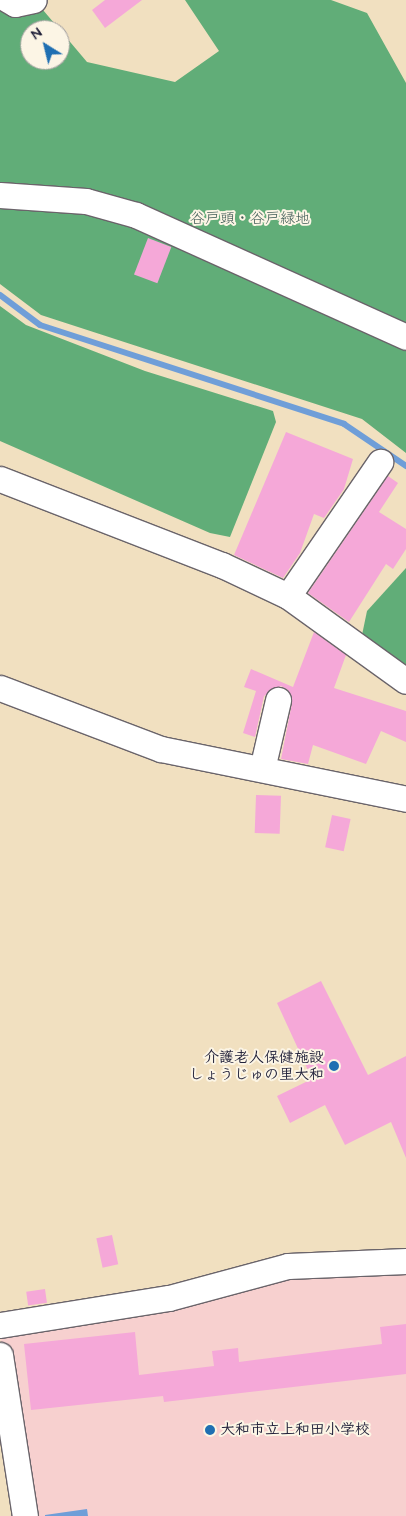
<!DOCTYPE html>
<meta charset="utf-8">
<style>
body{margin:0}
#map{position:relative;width:406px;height:1516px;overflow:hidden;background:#f1e0c0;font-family:"Architects Daughter","Klee One",sans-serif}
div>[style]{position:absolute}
.built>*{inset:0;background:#f7d0cf}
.forest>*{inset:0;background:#61ad78}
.water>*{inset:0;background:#6f9ed8}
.stream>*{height:6px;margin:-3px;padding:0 3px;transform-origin:3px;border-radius:3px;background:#6f9ed8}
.building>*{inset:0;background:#f5a8d8;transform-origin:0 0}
.roads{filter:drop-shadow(1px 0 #6a646a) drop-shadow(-1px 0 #6a646a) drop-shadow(0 1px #6a646a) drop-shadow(0 -1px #6a646a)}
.minor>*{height:25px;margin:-12.5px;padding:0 12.5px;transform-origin:12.5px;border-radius:12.5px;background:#fff}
.dots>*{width:14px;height:14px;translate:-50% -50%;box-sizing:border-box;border:2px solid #fcf5e5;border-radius:50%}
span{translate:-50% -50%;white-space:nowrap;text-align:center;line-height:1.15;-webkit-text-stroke:4px #fcf5e5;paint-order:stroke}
.park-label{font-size:15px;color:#405c57}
.poi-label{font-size:15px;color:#22223b;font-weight:700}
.right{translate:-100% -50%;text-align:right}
.left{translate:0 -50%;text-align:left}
.north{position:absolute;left:20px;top:20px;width:50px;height:50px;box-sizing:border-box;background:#fcf5e5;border:1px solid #a5a1a1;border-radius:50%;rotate:324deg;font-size:14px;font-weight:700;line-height:20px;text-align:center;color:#22223b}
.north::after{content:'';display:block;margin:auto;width:18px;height:22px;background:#1f6fb2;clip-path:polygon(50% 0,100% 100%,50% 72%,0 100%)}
</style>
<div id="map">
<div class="built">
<i style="clip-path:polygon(406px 1263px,406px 1516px,28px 1516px,0 1336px,290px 1268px)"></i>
</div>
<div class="forest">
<i style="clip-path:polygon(0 0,43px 10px,60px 30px,30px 30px,30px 60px,60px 60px,60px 30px,87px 62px,175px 82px,219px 51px,185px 0,331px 0,367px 13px,406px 83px,406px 453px,362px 419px,41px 315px,0 284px)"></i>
<i style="clip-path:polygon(0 306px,26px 325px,145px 371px,273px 411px,276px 422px,230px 537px,210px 533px,0 441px)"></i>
<i style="clip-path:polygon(406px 568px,406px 672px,362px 635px,367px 611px)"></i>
</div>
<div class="water">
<i style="clip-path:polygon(87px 1509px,88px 1516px,45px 1516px,45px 1515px)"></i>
</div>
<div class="stream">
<i style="left:0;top:295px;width:50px;rotate:36.9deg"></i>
<i style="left:40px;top:325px;width:320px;rotate:18deg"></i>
<i style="left:344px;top:424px;width:75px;rotate:34.1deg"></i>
</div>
<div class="building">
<i style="clip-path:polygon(105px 0,142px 0,105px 28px,92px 10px)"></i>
<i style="left:148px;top:238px;width:25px;height:39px;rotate:21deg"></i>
<i style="clip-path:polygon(286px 432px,353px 459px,344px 489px,324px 518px,314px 514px,300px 553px,283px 578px,234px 555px)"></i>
<i style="clip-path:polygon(388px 476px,398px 483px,379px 512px,406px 529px,406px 549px,393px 569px,386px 564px,349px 622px,308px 593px)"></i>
<i style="clip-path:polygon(314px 632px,346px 655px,334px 688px,406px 711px,406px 742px,381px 731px,366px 764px,313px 745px,308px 764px,281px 759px,292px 703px,288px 690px,281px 686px,264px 696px,255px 737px,243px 733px,256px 691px,244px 687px,251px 669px,293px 687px)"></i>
<i style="left:256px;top:795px;width:25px;height:38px;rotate:2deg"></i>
<i style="left:332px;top:815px;width:19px;height:33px;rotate:12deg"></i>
<i style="clip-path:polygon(321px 981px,368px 1075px,406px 1056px,406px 1158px,391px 1122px,345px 1145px,325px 1105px,290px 1123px,277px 1096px,312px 1079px,277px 1003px)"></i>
<i style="left:112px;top:1235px;width:30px;height:16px;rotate:78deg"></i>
<i style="left:45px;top:1289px;width:14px;height:19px;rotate:82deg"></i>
<i style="clip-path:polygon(406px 1324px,406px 1374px,164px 1402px,163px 1396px,31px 1410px,24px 1344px,135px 1332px,139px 1375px,214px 1366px,212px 1351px,238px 1348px,239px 1362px,382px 1344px,380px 1327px)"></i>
</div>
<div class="roads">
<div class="minor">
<i style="left:8px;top:0;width:8px;rotate:30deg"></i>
<i style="left:15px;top:4px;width:19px;rotate:-12deg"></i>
<i style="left:0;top:195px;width:86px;rotate:4deg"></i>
<i style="left:86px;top:201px;width:52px;rotate:15.6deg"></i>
<i style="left:136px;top:215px;width:296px;rotate:24.3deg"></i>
<i style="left:0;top:479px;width:238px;rotate:21.2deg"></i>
<i style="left:222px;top:565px;width:73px;rotate:25.2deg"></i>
<i style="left:288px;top:596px;width:145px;rotate:35.8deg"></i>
<i style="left:288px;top:596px;width:163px;rotate:-55.5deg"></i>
<i style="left:0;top:688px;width:172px;rotate:20.8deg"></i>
<i style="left:161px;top:749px;width:250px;rotate:11.5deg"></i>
<i style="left:262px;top:769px;width:71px;rotate:-76.9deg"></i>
<i style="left:0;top:1325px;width:171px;rotate:-9.1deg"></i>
<i style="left:169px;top:1298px;width:123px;rotate:-15.1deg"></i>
<i style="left:288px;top:1266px;width:118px;rotate:-2.4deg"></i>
<i style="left:0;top:1355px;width:163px;rotate:81.2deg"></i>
</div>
</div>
<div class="dots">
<i style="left:334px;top:1066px;background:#1f6fb2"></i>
<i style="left:210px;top:1430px;background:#1f6fb2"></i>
</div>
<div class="park-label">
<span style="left:250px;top:219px">谷戸頭・谷戸緑地</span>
</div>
<div class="poi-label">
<span class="right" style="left:324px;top:1066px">介護老人保健施設<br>しょうじゅの里大和</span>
<span class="left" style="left:220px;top:1430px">大和市立上和田小学校</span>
</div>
<div class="north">N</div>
</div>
